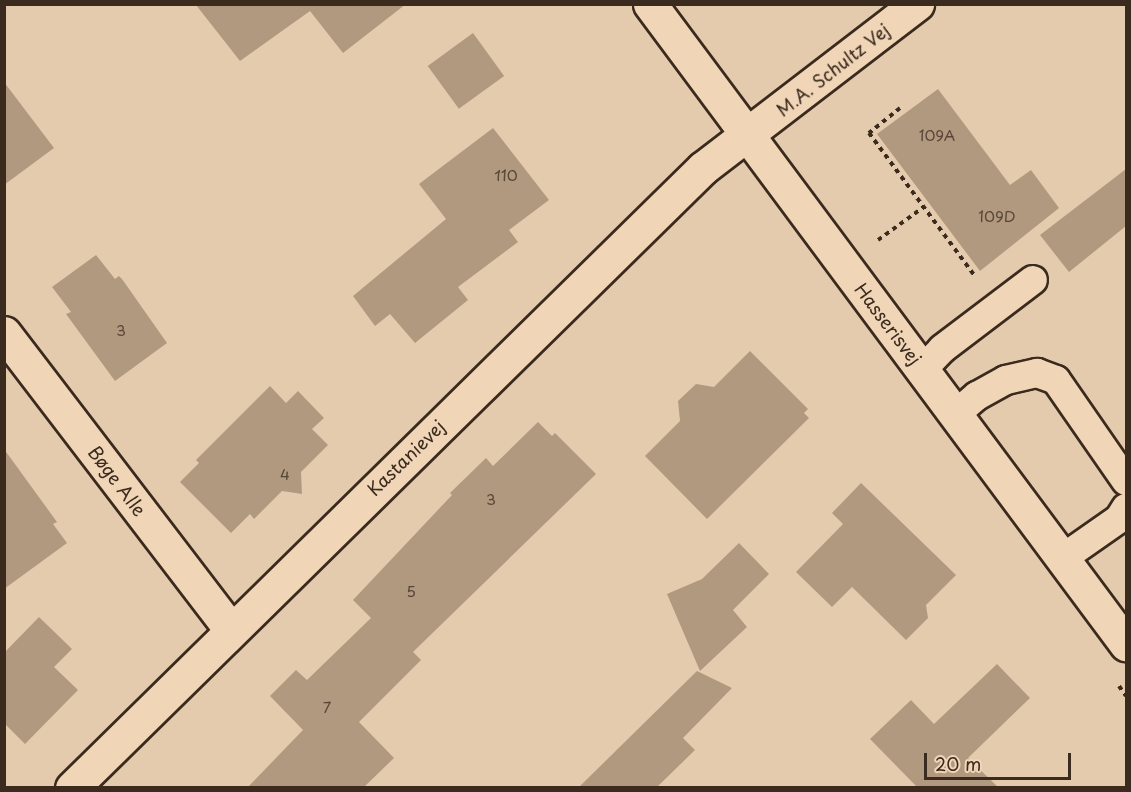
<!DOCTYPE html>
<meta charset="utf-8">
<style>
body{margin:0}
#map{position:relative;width:1131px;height:792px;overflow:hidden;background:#e5cbae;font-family:"Playpen Sans",sans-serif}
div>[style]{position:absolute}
.building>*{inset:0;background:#b19980;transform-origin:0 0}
.path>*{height:4px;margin-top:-2px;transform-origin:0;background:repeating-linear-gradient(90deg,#3b2a1e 0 4.5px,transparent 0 9px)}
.roads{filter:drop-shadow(2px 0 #3b2a1e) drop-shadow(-2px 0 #3b2a1e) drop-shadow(0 2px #3b2a1e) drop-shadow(0 -2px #3b2a1e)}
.lane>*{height:28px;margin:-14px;padding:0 14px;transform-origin:14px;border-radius:14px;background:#f0d5b7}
.street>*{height:33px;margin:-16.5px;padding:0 16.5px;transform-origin:16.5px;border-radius:16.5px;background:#f0d5b7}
.secondary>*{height:33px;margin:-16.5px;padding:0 16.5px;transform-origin:16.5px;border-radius:16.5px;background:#f0d5b7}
span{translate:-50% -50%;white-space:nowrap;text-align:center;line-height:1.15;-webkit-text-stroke:4.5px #f0d5b7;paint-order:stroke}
.number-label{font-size:15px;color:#584636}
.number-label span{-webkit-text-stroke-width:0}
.street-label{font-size:18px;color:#3b2a1e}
.frame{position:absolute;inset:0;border:6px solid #3b2a1e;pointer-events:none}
.scale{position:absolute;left:924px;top:753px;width:147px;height:27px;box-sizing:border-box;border:3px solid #3b2a1e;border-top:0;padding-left:8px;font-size:18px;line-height:21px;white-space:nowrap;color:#3b2a1e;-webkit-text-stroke:4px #f0d5b7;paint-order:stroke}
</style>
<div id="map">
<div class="building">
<i style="clip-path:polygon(232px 4px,406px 4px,343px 53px,310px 11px,240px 61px,196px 5px)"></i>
<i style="left:473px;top:33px;width:53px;height:56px;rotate:54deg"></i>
<i style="clip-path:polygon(4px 82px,54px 148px,4px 185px)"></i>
<i style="clip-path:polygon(938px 89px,1010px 185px,1031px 170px,1059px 208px,980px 271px,877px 134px)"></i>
<i style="clip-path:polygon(493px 128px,549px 200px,509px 230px,518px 242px,458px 287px,468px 300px,415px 343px,390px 314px,375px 326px,353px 296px,446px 219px,419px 184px)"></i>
<i style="clip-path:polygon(1126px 169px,1126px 226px,1069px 272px,1040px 235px)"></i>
<i style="clip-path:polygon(96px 255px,115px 279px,119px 276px,122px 279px,167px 343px,115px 381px,66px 314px,71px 312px,52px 287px)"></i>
<i style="clip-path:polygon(750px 351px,808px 409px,804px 413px,809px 418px,707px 519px,645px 456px,680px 421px,678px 401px,696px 384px,714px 387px)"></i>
<i style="clip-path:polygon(270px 386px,286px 403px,298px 391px,324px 418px,312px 429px,328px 445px,301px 472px,302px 494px,282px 491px,254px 519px,250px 514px,231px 533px,180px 482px,199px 463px,196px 460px)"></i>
<i style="clip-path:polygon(538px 422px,552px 436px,555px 433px,596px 474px,413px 652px,421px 660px,359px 722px,394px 758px,363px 788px,247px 788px,303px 730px,270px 696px,296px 670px,307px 680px,371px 618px,353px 600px,452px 495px,450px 493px,486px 458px,493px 466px)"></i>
<i style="clip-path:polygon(4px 449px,57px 522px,53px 524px,67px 543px,4px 589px)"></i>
<i style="clip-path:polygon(861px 483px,956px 575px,926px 605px,928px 618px,906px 640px,852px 587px,832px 607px,796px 572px,843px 524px,832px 513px)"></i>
<i style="clip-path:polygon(739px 543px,769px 574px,733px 610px,747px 627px,700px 671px,667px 594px,702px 579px)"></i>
<i style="clip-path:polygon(39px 617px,72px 649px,54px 667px,78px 690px,25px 744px,4px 723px,4px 653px)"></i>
<i style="clip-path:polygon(997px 664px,1030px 698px,968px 758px,999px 788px,918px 788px,870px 739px,911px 700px,934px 724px)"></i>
<i style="clip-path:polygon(697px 671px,732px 688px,683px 738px,695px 750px,656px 788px,578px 788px)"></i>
</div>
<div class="path">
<i style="left:900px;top:108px;width:40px;rotate:141deg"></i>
<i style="left:869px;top:133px;width:177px;rotate:53.5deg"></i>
<i style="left:878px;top:240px;width:57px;rotate:-35.7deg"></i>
<i style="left:1119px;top:686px;width:12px;rotate:55deg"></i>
</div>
<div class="roads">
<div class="lane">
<i style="left:922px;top:370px;width:29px;rotate:-46deg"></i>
<i style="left:942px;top:349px;width:114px;rotate:-37.2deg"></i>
<i style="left:956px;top:414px;width:28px;rotate:-41deg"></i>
<i style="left:977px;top:396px;width:33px;rotate:-29deg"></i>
<i style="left:1006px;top:380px;width:32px;rotate:-13deg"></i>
<i style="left:1037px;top:373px;width:20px;rotate:20deg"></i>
<i style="left:1056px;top:380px;width:123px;rotate:55.3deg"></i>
<i style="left:1063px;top:558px;width:68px;rotate:-34.9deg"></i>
<i style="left:1119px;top:519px;width:13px;rotate:-58deg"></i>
</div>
<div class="street">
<i style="left:4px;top:333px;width:372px;rotate:52.6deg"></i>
<i style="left:72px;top:788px;width:885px;rotate:-44.5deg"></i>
<i style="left:703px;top:168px;width:270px;rotate:-37.5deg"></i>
</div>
<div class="secondary">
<i style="left:650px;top:4px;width:798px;rotate:53.36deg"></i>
</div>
</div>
<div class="number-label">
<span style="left:937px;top:135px">109A</span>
<span style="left:506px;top:175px">110</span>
<span style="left:997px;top:216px">109D</span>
<span style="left:121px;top:330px">3</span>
<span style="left:285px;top:474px">4</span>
<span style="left:491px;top:499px">3</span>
<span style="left:411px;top:591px">5</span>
<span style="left:327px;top:707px">7</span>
</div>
<div class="street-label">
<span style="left:833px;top:70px;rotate:-38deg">M.A. Schultz Vej</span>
<span style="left:888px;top:324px;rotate:53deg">Hasserisvej</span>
<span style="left:406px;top:458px;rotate:-44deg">Kastanievej</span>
<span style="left:117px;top:481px;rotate:53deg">Bøge Alle</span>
</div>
<div class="frame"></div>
<div class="scale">20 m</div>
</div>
